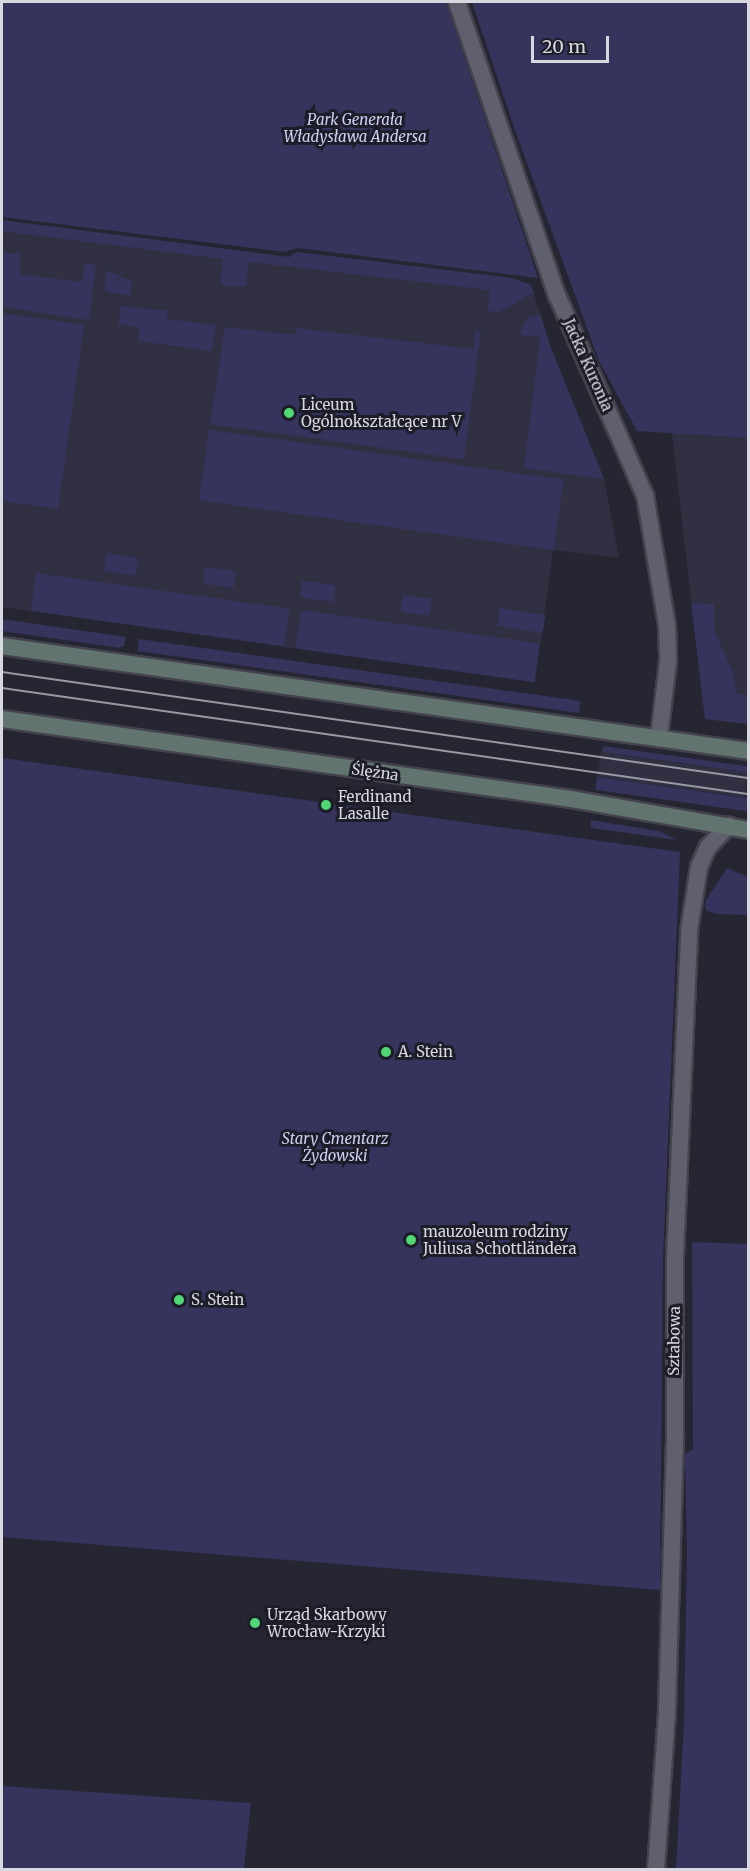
<!DOCTYPE html>
<meta charset="utf-8">
<style>
body{margin:0}
#map{position:relative;width:750px;height:1871px;overflow:hidden;background:#262633;font-family:Merriweather,serif}
div>[style]{position:absolute}
.built>*{inset:0;background:#303042;transform-origin:0 0}
.green>*{inset:0;background:#36335c;transform-origin:0 0}
.roads{filter:drop-shadow(2px 0 #44434d) drop-shadow(-2px 0 #44434d) drop-shadow(0 2px #44434d) drop-shadow(0 -2px #44434d)}
.minor>*{height:16px;margin:-8px;padding:0 8px;transform-origin:8px;border-radius:8px;background:#5f5f6e}
.secondary>*{height:16px;margin:-8px;padding:0 8px;transform-origin:8px;border-radius:8px;background:#61746f}
.tram>*{height:1.5px;margin:-0.75px;padding:0 0.75px;transform-origin:0.75px;border-radius:0.75px;background:#9999a3}
.dots>*{width:16px;height:16px;translate:-50% -50%;box-sizing:border-box;border:3px solid #1d1d29;border-radius:50%}
span{translate:-50% -50%;white-space:nowrap;text-align:center;line-height:1.15;-webkit-text-stroke:6px #1d1d29;paint-order:stroke}
.park-label{font-size:15px;color:#cfcff2;font-style:italic}
.street-label{font-size:15px;color:#d8d8e0}
.poi-label{font-size:15px;color:#d8d8e0}
.left{translate:0 -50%;text-align:left}
.frame{position:absolute;inset:0;border:3px solid #d8d8e0;pointer-events:none}
.scale{position:absolute;left:531px;top:36px;width:78px;height:27px;box-sizing:border-box;border:3px solid #d8d8e0;border-top:0;padding-left:8px;font-size:18px;line-height:21px;white-space:nowrap;color:#d8d8e0;-webkit-text-stroke:4px #1d1d29;paint-order:stroke}
</style>
<div id="map">
<div class="built">
<i style="clip-path:polygon(2px 220px,289px 257px,297px 252px,512px 278px,531px 285px,551px 348px,604px 478px,619px 558px,553px 550px,535px 682px,2px 607px)"></i>
<i style="clip-path:polygon(672px 433px,748px 438px,748px 724px,705px 719px)"></i>
<i style="left:601px;top:752px;width:148px;height:25px;rotate:8deg"></i>
</div>
<div class="green">
<i style="clip-path:polygon(2px 2px,446px 2px,538px 278px,298px 248px,284px 252px,2px 217px)"></i>
<i style="clip-path:polygon(472px 2px,748px 2px,748px 438px,637px 431px,599px 361px,516px 133px)"></i>
<i style="clip-path:polygon(2px 220px,289px 257px,297px 252px,512px 278px,531px 285px,534px 293px,499px 312px,488px 311px,490px 290px,249px 262px,246px 286px,223px 286px,220px 282px,223px 259px,2px 231px)"></i>
<i style="clip-path:polygon(2px 252px,21px 254px,19px 274px,82px 282px,85px 262px,96px 266px,89px 320px,2px 307px)"></i>
<i style="clip-path:polygon(106px 270px,132px 281px,130px 296px,105px 291px)"></i>
<i style="clip-path:polygon(121px 306px,168px 311px,167px 319px,216px 325px,212px 351px,138px 341px,139px 327px,118px 324px)"></i>
<i style="clip-path:polygon(2px 313px,84px 325px,58px 509px,2px 501px)"></i>
<i style="clip-path:polygon(540px 314px,551px 348px,604px 479px,524px 468px,540px 337px,520px 335px,521px 330px,528px 318px)"></i>
<i style="clip-path:polygon(225px 327px,295px 335px,296px 328px,473px 349px,475px 331px,481px 331px,464px 459px,210px 424px)"></i>
<i style="left:209px;top:430px;width:358px;height:71px;rotate:8deg"></i>
<i style="left:107px;top:553px;width:32px;height:18px;rotate:9deg"></i>
<i style="left:205px;top:567px;width:31px;height:17px;rotate:7deg"></i>
<i style="left:36px;top:573px;width:256px;height:38px;rotate:8deg"></i>
<i style="left:302px;top:581px;width:34px;height:17px;rotate:7deg"></i>
<i style="left:403px;top:595px;width:29px;height:17px;rotate:8deg"></i>
<i style="clip-path:polygon(691px 603px,714px 604px,714px 630px,733px 672px,737px 694px,748px 696px,748px 724px,705px 719px)"></i>
<i style="left:500px;top:608px;width:46px;height:18px;rotate:9deg"></i>
<i style="left:301px;top:610px;width:241px;height:39px;rotate:8deg"></i>
<i style="clip-path:polygon(2px 619px,126px 637px,124px 646px,120px 648px,2px 631px)"></i>
<i style="left:139px;top:639px;width:446px;height:12px;rotate:8deg"></i>
<i style="left:603px;top:746px;width:147px;height:6px;rotate:8deg"></i>
<i style="clip-path:polygon(2px 758px,680px 852px,663px 1260px,660px 1590px,2px 1537px)"></i>
<i style="left:597px;top:777px;width:153px;height:13px;rotate:8deg"></i>
<i style="clip-path:polygon(591px 820px,659px 831px,677px 840px,591px 828px)"></i>
<i style="clip-path:polygon(727px 868px,748px 877px,748px 915px,718px 914px,707px 911px,705px 906px,706px 900px)"></i>
<i style="clip-path:polygon(692px 1242px,748px 1244px,748px 1869px,676px 1869px,684px 1722px,687px 1552px,685px 1454px,693px 1449px)"></i>
<i style="clip-path:polygon(2px 1786px,251px 1803px,244px 1869px,2px 1869px)"></i>
</div>
<div class="roads">
<div class="minor">
<i style="left:457px;top:2px;width:310px;rotate:71.2deg"></i>
<i style="left:557px;top:295px;width:219px;rotate:66.3deg"></i>
<i style="left:645px;top:495px;width:132px;rotate:80.4deg"></i>
<i style="left:667px;top:625px;width:37px;rotate:88deg"></i>
<i style="left:668px;top:662px;width:77px;rotate:96.8deg"></i>
<i style="left:656px;top:1870px;width:159px;rotate:-86deg"></i>
<i style="left:667px;top:1711px;width:275px;rotate:-88.3deg"></i>
<i style="left:675px;top:1436px;width:179px;rotate:-90deg"></i>
<i style="left:675px;top:1257px;width:326px;rotate:-87.5deg"></i>
<i style="left:689px;top:931px;width:65px;rotate:-81.1deg"></i>
<i style="left:699px;top:867px;width:22px;rotate:-66deg"></i>
<i style="left:708px;top:847px;width:30px;rotate:-46deg"></i>
</div>
<div class="secondary">
<i style="left:2px;top:646px;width:753px;rotate:8.01deg"></i>
<i style="left:2px;top:719px;width:575px;rotate:8deg"></i>
<i style="left:571px;top:799px;width:180px;rotate:9.9deg"></i>
</div>
</div>
<div class="tram">
<i style="left:2px;top:672px;width:753px;rotate:8.09deg"></i>
<i style="left:2px;top:688px;width:753px;rotate:8.09deg"></i>
</div>
<div class="dots">
<i style="left:289px;top:413px;background:#50d674"></i>
<i style="left:326px;top:805px;background:#50d674"></i>
<i style="left:386px;top:1052px;background:#50d674"></i>
<i style="left:411px;top:1240px;background:#50d674"></i>
<i style="left:179px;top:1300px;background:#50d674"></i>
<i style="left:255px;top:1623px;background:#50d674"></i>
</div>
<div class="park-label">
<span style="left:355px;top:128px">Park Generała<br>Władysława Andersa</span>
<span style="left:335px;top:1147px">Stary Cmentarz<br>Żydowski</span>
</div>
<div class="street-label">
<span style="left:588px;top:365px;rotate:66deg">Jacka Kuronia</span>
<span style="left:375px;top:772px;rotate:8deg">Ślężna</span>
<span style="left:674px;top:1341px;rotate:-89deg">Sztabowa</span>
</div>
<div class="poi-label">
<span class="left" style="left:301px;top:413px">Liceum<br>Ogólnokształcące nr V</span>
<span class="left" style="left:338px;top:805px">Ferdinand<br>Lasalle</span>
<span class="left" style="left:398px;top:1052px">A. Stein</span>
<span class="left" style="left:423px;top:1240px">mauzoleum rodziny<br>Juliusa Schottländera</span>
<span class="left" style="left:191px;top:1300px">S. Stein</span>
<span class="left" style="left:267px;top:1623px">Urząd Skarbowy<br>Wrocław-Krzyki</span>
</div>
<div class="frame"></div>
<div class="scale">20 m</div>
</div>
